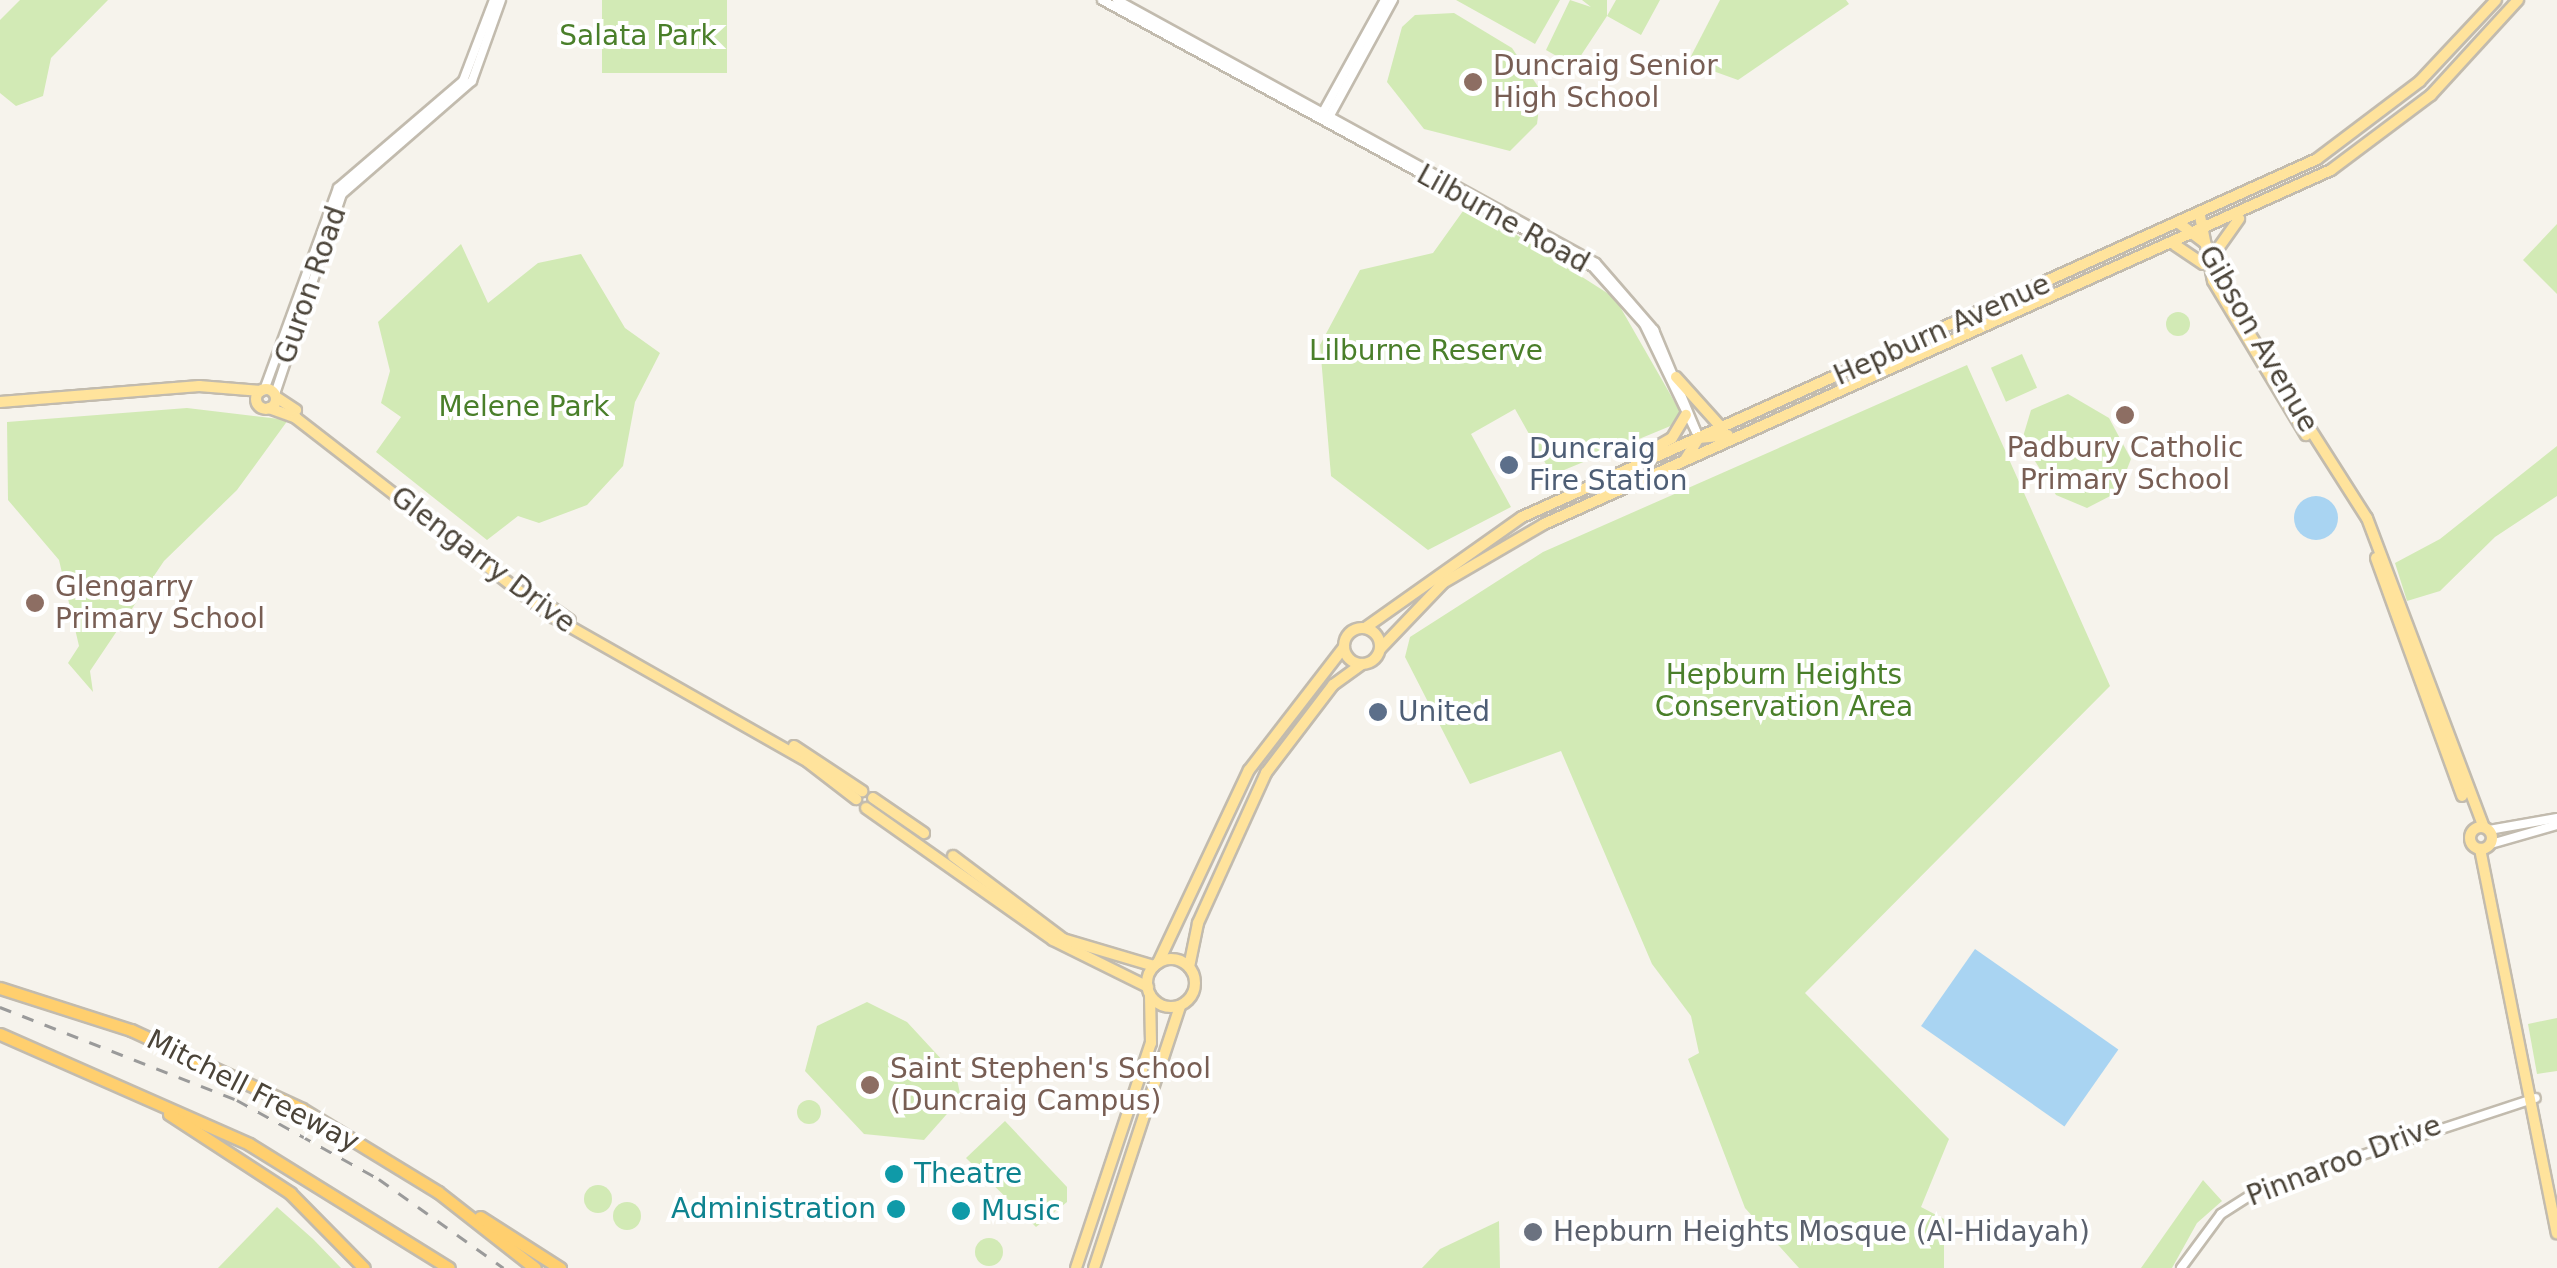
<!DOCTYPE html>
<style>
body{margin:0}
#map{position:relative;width:2557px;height:1268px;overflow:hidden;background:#f6f3ec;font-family:"DejaVu Sans",sans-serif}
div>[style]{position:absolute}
.green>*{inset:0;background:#d2eab5;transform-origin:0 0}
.round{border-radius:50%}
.water>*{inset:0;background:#a9d4f2;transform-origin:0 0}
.roads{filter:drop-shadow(2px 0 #c2bbae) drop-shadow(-2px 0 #c2bbae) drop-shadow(0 2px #c2bbae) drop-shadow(0 -2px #c2bbae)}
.minor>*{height:8px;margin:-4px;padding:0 4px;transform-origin:4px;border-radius:4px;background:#fff}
.major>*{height:10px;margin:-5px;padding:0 5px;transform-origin:5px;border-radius:5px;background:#ffe39c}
.major>.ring{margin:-5px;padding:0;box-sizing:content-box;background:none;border:10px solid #ffe39c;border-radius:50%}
.highway>*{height:11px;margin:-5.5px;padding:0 5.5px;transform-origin:5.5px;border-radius:5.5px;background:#ffcf6e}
.rail>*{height:2.5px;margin-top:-1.25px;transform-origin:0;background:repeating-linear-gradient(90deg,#9a9a9a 0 12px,transparent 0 24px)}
.dots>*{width:28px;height:28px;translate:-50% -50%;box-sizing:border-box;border:5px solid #fff;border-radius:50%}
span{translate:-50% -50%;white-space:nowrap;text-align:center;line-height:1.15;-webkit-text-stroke:8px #fff;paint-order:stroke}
.park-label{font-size:28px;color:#4a7f2a}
.education-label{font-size:28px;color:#785e54}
.left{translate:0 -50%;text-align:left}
.street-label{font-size:28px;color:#4b4439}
.service-label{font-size:28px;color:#4e5e75}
.culture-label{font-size:28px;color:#0d838f}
.right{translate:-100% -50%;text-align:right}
.worship-label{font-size:28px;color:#5b616d}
</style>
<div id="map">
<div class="green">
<i style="clip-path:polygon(20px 0,108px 0,51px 58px,43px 96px,16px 106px,0 93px,0 20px)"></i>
<i style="left:602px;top:0;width:125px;height:73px"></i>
<i style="clip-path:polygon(1456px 0,1560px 0,1535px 44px)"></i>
<i style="clip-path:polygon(1570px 0,1591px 7px,1582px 0,1607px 0,1607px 16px,1616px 0,1660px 0,1641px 35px,1607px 16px,1574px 66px,1546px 50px)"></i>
<i style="clip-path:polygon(1720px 0,1846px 0,1849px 4px,1738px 80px,1688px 62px)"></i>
<i style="clip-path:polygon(1454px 13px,1512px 48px,1541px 91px,1537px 124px,1510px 151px,1424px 129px,1387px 82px,1402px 27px,1415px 15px)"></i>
<i style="clip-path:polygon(1468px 204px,1615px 298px,1685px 420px,1552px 475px,1515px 409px,1471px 434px,1511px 507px,1428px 550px,1331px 476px,1320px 345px,1360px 270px,1433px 253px)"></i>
<i style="clip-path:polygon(2557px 224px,2557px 294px,2523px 260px)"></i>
<i style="clip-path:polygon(461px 244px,488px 303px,538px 263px,581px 254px,625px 328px,660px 353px,635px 402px,623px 466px,587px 505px,539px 523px,518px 516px,487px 540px,376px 452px,401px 417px,381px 403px,390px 371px,378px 322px)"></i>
<i class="round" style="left:2166px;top:312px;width:24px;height:24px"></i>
<i style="left:2022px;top:354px;width:37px;height:34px;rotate:66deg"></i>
<i style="clip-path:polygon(1967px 365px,2110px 686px,1805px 993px,1949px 1139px,1921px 1207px,1944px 1219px,1944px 1268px,1799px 1268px,1745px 1208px,1688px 1059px,1699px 1053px,1691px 1016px,1652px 964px,1561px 751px,1470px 784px,1405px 657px,1410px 637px,1543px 552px)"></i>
<i style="clip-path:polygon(2068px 394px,2109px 418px,2131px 459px,2118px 492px,2087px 508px,2056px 495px,2022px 440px,2031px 410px)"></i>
<i style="clip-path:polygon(187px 408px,288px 420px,237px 490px,164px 561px,90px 671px,93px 692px,68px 663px,79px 646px,59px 560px,8px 500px,7px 422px)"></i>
<i style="clip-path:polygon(2557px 446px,2557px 496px,2495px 537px,2440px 591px,2407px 601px,2395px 563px,2440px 539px)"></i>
<i style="clip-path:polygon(867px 1002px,907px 1022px,956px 1075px,961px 1098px,924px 1140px,864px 1134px,805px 1071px,817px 1026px)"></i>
<i style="clip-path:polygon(2557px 1018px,2557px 1071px,2537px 1074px,2528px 1024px)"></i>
<i class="round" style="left:797px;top:1100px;width:24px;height:24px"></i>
<i style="clip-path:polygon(1005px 1121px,1067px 1187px,1067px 1202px,1036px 1227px,966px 1158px)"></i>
<i style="clip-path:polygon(2203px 1180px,2222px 1201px,2197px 1223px,2172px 1268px,2141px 1268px)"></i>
<i class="round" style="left:584px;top:1185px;width:28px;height:28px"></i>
<i class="round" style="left:613px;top:1202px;width:28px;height:28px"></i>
<i style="clip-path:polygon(277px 1207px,313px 1239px,341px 1268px,218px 1268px)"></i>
<i style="clip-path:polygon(1499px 1221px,1500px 1268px,1422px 1268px,1440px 1249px)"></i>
<i class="round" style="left:975px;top:1238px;width:28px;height:28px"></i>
</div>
<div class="water">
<i class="round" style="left:2294px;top:496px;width:44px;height:44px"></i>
<i style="left:1975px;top:949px;width:175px;height:94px;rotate:35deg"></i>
</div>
<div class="roads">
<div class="minor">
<i style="left:1102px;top:0;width:559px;rotate:28.54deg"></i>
<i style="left:1593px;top:267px;width:76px;rotate:48.2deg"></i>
<i style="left:1644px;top:324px;width:127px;rotate:64.2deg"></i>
<i style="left:1117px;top:0;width:546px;rotate:28.77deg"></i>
<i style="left:1596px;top:263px;width:89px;rotate:49.1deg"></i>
<i style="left:1654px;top:330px;width:117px;rotate:67.4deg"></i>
<i style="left:1322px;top:114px;width:130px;rotate:-61.1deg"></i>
<i style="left:1328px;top:119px;width:136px;rotate:-61.4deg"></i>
<i style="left:264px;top:390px;width:215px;rotate:-69.9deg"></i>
<i style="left:338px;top:188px;width:165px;rotate:-40.6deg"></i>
<i style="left:463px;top:81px;width:87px;rotate:-69.1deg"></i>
<i style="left:275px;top:394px;width:211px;rotate:-71.5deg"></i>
<i style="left:342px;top:194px;width:172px;rotate:-41deg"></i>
<i style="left:472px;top:81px;width:86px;rotate:-70.3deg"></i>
<i style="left:2489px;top:830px;width:69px;rotate:-10deg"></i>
<i style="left:2491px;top:844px;width:69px;rotate:-16.1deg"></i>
<i style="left:2181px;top:1268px;width:67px;rotate:-53.5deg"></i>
<i style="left:2221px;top:1214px;width:49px;rotate:-32.4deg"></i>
<i style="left:2262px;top:1188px;width:288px;rotate:-18.2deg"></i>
</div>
<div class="major">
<i style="left:2200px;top:216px;width:66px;rotate:78.7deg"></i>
<i style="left:2213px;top:281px;width:180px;rotate:58.9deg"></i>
<i style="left:2180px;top:224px;width:31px;rotate:37deg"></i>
<i style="left:2205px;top:243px;width:100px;rotate:63.9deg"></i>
<i style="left:2249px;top:333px;width:219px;rotate:57.5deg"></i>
<i style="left:2367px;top:518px;width:330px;rotate:69.3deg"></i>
<i style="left:2175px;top:245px;width:34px;rotate:34deg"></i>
<i style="left:2212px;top:257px;width:47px;rotate:-54.6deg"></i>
<i style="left:1676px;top:377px;width:67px;rotate:48deg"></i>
<i class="ring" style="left:256px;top:389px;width:10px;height:10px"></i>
<i style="left:276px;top:397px;width:24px;rotate:33deg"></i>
<i style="left:0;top:402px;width:200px;rotate:-4.6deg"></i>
<i style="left:199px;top:386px;width:62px;rotate:4.6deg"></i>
<i style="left:269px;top:408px;width:29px;rotate:20deg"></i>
<i style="left:296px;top:418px;width:325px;rotate:37.8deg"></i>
<i style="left:553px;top:617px;width:293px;rotate:29.6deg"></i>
<i style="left:808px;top:762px;width:61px;rotate:37.6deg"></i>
<i style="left:1637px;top:458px;width:40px;rotate:-29.7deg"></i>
<i style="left:1672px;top:438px;width:27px;rotate:-59deg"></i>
<i style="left:1685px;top:460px;width:26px;rotate:-58deg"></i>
<i style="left:1699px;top:438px;width:29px;rotate:-6deg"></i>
<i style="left:2376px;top:558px;width:253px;rotate:70.1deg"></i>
<i style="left:538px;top:598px;width:39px;rotate:35deg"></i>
<i style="left:1365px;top:628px;width:192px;rotate:-35.3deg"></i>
<i style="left:1522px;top:517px;width:872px;rotate:-24.24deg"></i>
<i style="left:2317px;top:159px;width:129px;rotate:-37.1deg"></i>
<i style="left:2420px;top:81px;width:111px;rotate:-46.8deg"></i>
<i class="ring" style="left:1344px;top:628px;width:26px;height:26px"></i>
<i style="left:1380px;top:649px;width:91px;rotate:-46.3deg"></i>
<i style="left:1443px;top:583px;width:117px;rotate:-30.3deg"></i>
<i style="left:1544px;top:524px;width:863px;rotate:-24.22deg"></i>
<i style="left:2331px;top:170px;width:125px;rotate:-36.9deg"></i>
<i style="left:2431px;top:95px;width:129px;rotate:-47.5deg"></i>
<i style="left:794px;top:746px;width:82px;rotate:33.5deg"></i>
<i style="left:873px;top:798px;width:62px;rotate:34.5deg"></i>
<i style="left:866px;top:808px;width:229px;rotate:35.2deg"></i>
<i style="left:1053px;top:940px;width:106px;rotate:26.3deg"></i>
<i class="ring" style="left:2470px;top:827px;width:12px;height:12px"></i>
<i style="left:2480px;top:849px;width:392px;rotate:78.7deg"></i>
<i style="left:953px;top:856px;width:138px;rotate:37deg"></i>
<i style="left:1063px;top:939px;width:95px;rotate:16.5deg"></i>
<i class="ring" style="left:1147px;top:959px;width:38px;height:38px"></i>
<i style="left:1158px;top:963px;width:213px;rotate:-64.8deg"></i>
<i style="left:1249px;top:770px;width:155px;rotate:-52.3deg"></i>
<i style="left:1189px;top:967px;width:45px;rotate:-78.4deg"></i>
<i style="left:1198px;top:923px;width:165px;rotate:-65.6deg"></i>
<i style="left:1266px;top:773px;width:111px;rotate:-52.7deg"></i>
<i style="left:1333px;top:685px;width:36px;rotate:-36deg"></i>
<i style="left:1076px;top:1268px;width:237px;rotate:-71.6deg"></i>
<i style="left:1151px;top:1043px;width:48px;rotate:-91.2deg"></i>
<i style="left:1094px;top:1268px;width:276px;rotate:-71.8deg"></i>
</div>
<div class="highway">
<i style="left:0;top:988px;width:138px;rotate:17.8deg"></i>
<i style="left:131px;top:1030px;width:188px;rotate:24.8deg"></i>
<i style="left:302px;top:1109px;width:159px;rotate:31.4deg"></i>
<i style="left:438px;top:1192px;width:123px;rotate:38.1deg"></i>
<i style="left:0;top:1034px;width:272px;rotate:23.8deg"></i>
<i style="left:249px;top:1144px;width:235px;rotate:31.8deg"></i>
<i style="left:169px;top:1114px;width:145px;rotate:33.1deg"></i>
<i style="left:290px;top:1193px;width:105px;rotate:45.4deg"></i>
<i style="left:480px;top:1217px;width:95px;rotate:32.5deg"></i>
</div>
</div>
<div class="rail">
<i style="left:0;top:1007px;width:255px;rotate:21.4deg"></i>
<i style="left:237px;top:1100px;width:162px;rotate:29.1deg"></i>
<i style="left:379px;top:1179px;width:153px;rotate:35.5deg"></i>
</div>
<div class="dots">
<i style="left:1473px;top:82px;background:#8d6e63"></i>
<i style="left:2125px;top:415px;background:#8d6e63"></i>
<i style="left:1509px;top:465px;background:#5c6f8a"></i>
<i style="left:35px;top:603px;background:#8d6e63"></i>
<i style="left:1378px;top:712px;background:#5c6f8a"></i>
<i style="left:870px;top:1085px;background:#8d6e63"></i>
<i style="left:894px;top:1174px;background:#0f9aa8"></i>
<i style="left:896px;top:1209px;background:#0f9aa8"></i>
<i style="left:961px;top:1211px;background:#0f9aa8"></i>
<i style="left:1533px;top:1232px;background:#6b7280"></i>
</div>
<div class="park-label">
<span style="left:638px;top:36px">Salata Park</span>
<span style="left:1426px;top:351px">Lilburne Reserve</span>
<span style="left:524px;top:407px">Melene Park</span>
<span style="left:1784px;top:691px">Hepburn Heights<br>Conservation Area</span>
</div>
<div class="education-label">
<span class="left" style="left:1493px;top:82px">Duncraig Senior<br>High School</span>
<span style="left:2125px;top:464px">Padbury Catholic<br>Primary School</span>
<span class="left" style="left:55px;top:603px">Glengarry<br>Primary School</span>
<span class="left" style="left:890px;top:1085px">Saint Stephen's School<br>(Duncraig Campus)</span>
</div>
<div class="street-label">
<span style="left:1503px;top:219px;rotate:29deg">Lilburne Road</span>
<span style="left:311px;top:285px;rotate:-71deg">Guron Road</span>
<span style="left:1942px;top:330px;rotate:-24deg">Hepburn Avenue</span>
<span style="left:2258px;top:339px;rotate:60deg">Gibson Avenue</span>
<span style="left:483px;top:560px;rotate:37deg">Glengarry Drive</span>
<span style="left:253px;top:1091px;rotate:27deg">Mitchell Freeway</span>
<span style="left:2344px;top:1161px;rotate:-21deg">Pinnaroo Drive</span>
</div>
<div class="service-label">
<span class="left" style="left:1529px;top:465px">Duncraig<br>Fire Station</span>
<span class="left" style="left:1398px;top:712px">United</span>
</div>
<div class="culture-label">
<span class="left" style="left:914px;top:1174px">Theatre</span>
<span class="right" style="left:876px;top:1209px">Administration</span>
<span class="left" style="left:981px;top:1211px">Music</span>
</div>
<div class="worship-label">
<span class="left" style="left:1553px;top:1232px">Hepburn Heights Mosque (Al-Hidayah)</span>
</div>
</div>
